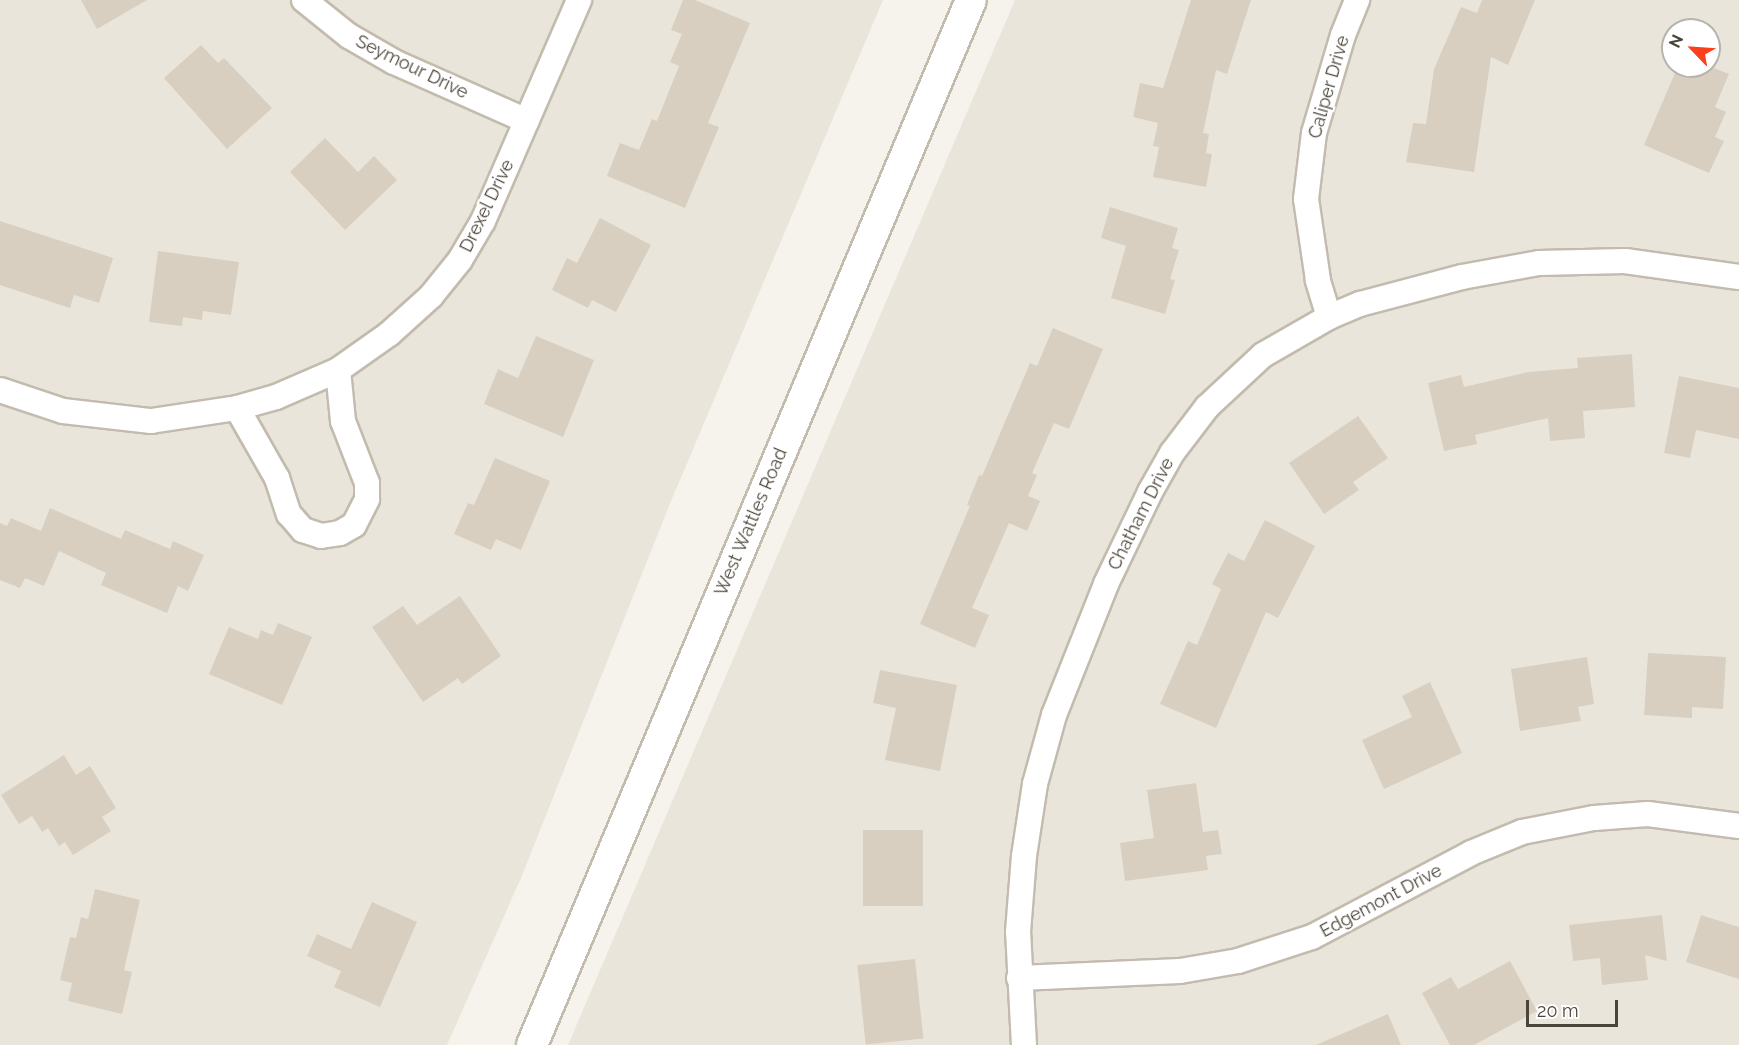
<!DOCTYPE html>
<style>
body{margin:0}
#map{position:relative;width:1739px;height:1045px;overflow:hidden;background:#f6f3ec;font-family:Raleway,sans-serif}
div>[style]{position:absolute}
.residential>*{inset:0;background:#eae5da}
.building>*{inset:0;background:#d8cfc1;transform-origin:0 0}
.roads{filter:drop-shadow(2px 0 #c2bbae) drop-shadow(-2px 0 #c2bbae) drop-shadow(0 2px #c2bbae) drop-shadow(0 -2px #c2bbae)}
.minor>*{height:24px;margin:-12px;padding:0 12px;transform-origin:12px;border-radius:12px;background:#fff}
.tertiary>*{height:30px;margin:-15px;padding:0 15px;transform-origin:15px;border-radius:15px;background:#fff}
span{translate:-50% -50%;white-space:nowrap;text-align:center;line-height:1.15;-webkit-text-stroke:4.5px #fff;paint-order:stroke}
.street-label{font-size:18px;color:#4b4439}
.north{position:absolute;left:1661px;top:18px;width:60px;height:60px;box-sizing:border-box;background:#fff;border:2px solid #b7b4b0;border-radius:50%;rotate:295deg;font-size:16px;font-weight:700;line-height:24px;text-align:center;color:#4b4439}
.north::after{content:'';display:block;margin:auto;width:21px;height:27px;background:#fc3f1d;clip-path:polygon(50% 0,100% 100%,50% 72%,0 100%)}
.scale{position:absolute;left:1526px;top:1000px;width:92px;height:27px;box-sizing:border-box;border:3px solid #4b4439;border-top:0;padding-left:8px;font-size:18px;line-height:21px;white-space:nowrap;color:#4b4439;-webkit-text-stroke:4px #fff;paint-order:stroke}
</style>
<div id="map">
<div class="residential">
<i style="clip-path:polygon(0 0,883px 0,669px 506px,521px 878px,447px 1045px,0 1045px)"></i>
<i style="clip-path:polygon(evenodd,1015px 0,1739px 0,1739px 1045px,568px 1045px,1015px 0,1673px 30px,1709px 30px,1709px 66px,1673px 66px,1673px 30px)"></i>
</div>
<div class="building">
<i style="clip-path:polygon(81px 0,147px 0,97px 29px)"></i>
<i style="clip-path:polygon(683px 0,695px 0,750px 23px,708px 123px,719px 127px,685px 208px,607px 176px,620px 143px,639px 150px,652px 119px,657px 121px,679px 66px,670px 62px,682px 34px,671px 30px)"></i>
<i style="clip-path:polygon(1191px 0,1251px 0,1227px 74px,1216px 70px,1203px 133px,1209px 134px,1206px 153px,1212px 154px,1206px 187px,1153px 177px,1159px 147px,1153px 146px,1158px 123px,1133px 117px,1140px 83px,1163px 88px)"></i>
<i style="clip-path:polygon(1482px 0,1535px 0,1508px 65px,1491px 57px,1474px 172px,1406px 162px,1413px 123px,1426px 124px,1434px 69px,1461px 7px,1477px 13px)"></i>
<i style="clip-path:polygon(201px 45px,218px 63px,224px 58px,272px 108px,227px 149px,164px 78px)"></i>
<i style="clip-path:polygon(1678px 66px,1709px 66px,1729px 74px,1715px 107px,1726px 112px,1715px 137px,1724px 141px,1709px 173px,1644px 145px)"></i>
<i style="clip-path:polygon(325px 138px,358px 172px,374px 156px,397px 180px,345px 230px,290px 172px)"></i>
<i style="clip-path:polygon(1110px 207px,1178px 228px,1172px 248px,1179px 250px,1170px 279px,1175px 280px,1165px 314px,1111px 298px,1126px 246px,1101px 238px)"></i>
<i style="clip-path:polygon(600px 218px,651px 245px,616px 312px,592px 300px,588px 308px,552px 290px,567px 258px,577px 263px)"></i>
<i style="clip-path:polygon(0 221px,113px 258px,99px 303px,74px 295px,70px 308px,0 285px)"></i>
<i style="clip-path:polygon(158px 251px,239px 262px,231px 315px,203px 311px,202px 320px,183px 317px,182px 326px,149px 322px)"></i>
<i style="clip-path:polygon(1053px 328px,1103px 349px,1069px 429px,1054px 423px,1032px 473px,1037px 475px,1028px 496px,1040px 501px,1027px 531px,1009px 523px,972px 608px,989px 615px,975px 648px,920px 624px,970px 506px,967px 505px,979px 475px,982px 476px,1030px 363px,1037px 366px)"></i>
<i style="clip-path:polygon(536px 336px,594px 360px,563px 437px,484px 404px,498px 369px,518px 378px)"></i>
<i style="clip-path:polygon(1632px 354px,1635px 407px,1583px 411px,1585px 438px,1550px 441px,1548px 418px,1475px 435px,1477px 444px,1444px 451px,1428px 383px,1461px 375px,1464px 387px,1528px 372px,1578px 368px,1577px 358px)"></i>
<i style="clip-path:polygon(1679px 376px,1739px 388px,1739px 439px,1696px 430px,1690px 458px,1664px 453px)"></i>
<i style="clip-path:polygon(1358px 416px,1388px 458px,1353px 482px,1359px 490px,1324px 514px,1289px 463px)"></i>
<i style="clip-path:polygon(495px 458px,550px 481px,521px 550px,496px 539px,491px 550px,454px 534px,468px 503px,474px 505px)"></i>
<i style="clip-path:polygon(50px 508px,121px 539px,125px 530px,170px 549px,173px 541px,204px 555px,188px 591px,178px 586px,167px 613px,101px 585px,106px 573px,59px 551px,44px 586px,25px 578px,20px 588px,0 580px,0 523px,7px 526px,11px 518px,41px 531px)"></i>
<i style="clip-path:polygon(1265px 520px,1315px 546px,1278px 618px,1266px 612px,1216px 728px,1160px 704px,1188px 641px,1197px 645px,1221px 589px,1212px 584px,1228px 553px,1244px 561px)"></i>
<i style="clip-path:polygon(460px 596px,501px 656px,462px 684px,458px 678px,423px 702px,372px 627px,403px 606px,417px 625px)"></i>
<i style="clip-path:polygon(278px 623px,312px 637px,282px 705px,209px 674px,229px 627px,258px 639px,261px 630px,273px 635px)"></i>
<i style="clip-path:polygon(1648px 653px,1726px 657px,1723px 709px,1692px 707px,1692px 718px,1644px 715px)"></i>
<i style="clip-path:polygon(1587px 657px,1594px 704px,1578px 707px,1581px 721px,1520px 731px,1511px 669px)"></i>
<i style="clip-path:polygon(880px 670px,957px 685px,940px 771px,885px 760px,896px 708px,873px 703px)"></i>
<i style="clip-path:polygon(1430px 682px,1462px 753px,1384px 789px,1362px 740px,1412px 717px,1402px 696px)"></i>
<i style="clip-path:polygon(64px 755px,76px 775px,90px 766px,116px 808px,102px 817px,111px 831px,73px 855px,65px 842px,59px 846px,48px 828px,42px 832px,32px 816px,19px 824px,1px 795px)"></i>
<i style="clip-path:polygon(1196px 783px,1203px 832px,1218px 830px,1222px 854px,1206px 856px,1208px 870px,1125px 881px,1120px 843px,1154px 838px,1147px 790px)"></i>
<i style="left:863px;top:830px;width:60px;height:76px"></i>
<i style="clip-path:polygon(95px 889px,140px 900px,124px 970px,132px 972px,122px 1014px,68px 1001px,72px 983px,60px 980px,70px 937px,76px 938px,81px 917px,88px 919px)"></i>
<i style="clip-path:polygon(372px 902px,417px 922px,380px 1007px,334px 987px,341px 971px,307px 956px,317px 934px,351px 949px)"></i>
<i style="clip-path:polygon(1662px 915px,1667px 961px,1645px 955px,1648px 980px,1602px 985px,1600px 958px,1573px 961px,1569px 925px)"></i>
<i style="clip-path:polygon(1701px 915px,1739px 927px,1739px 979px,1686px 962px)"></i>
<i style="left:915px;top:959px;width:80px;height:58px;rotate:84deg"></i>
<i style="clip-path:polygon(1510px 961px,1537px 1011px,1474px 1045px,1450px 1045px,1422px 993px,1451px 977px,1458px 989px)"></i>
<i style="clip-path:polygon(1388px 1014px,1401px 1045px,1316px 1045px)"></i>
</div>
<div class="roads">
<div class="minor">
<i style="left:304px;top:0;width:58px;rotate:38.7deg"></i>
<i style="left:349px;top:36px;width:52px;rotate:30deg"></i>
<i style="left:394px;top:62px;width:145px;rotate:23.9deg"></i>
<i style="left:1329px;top:317px;width:39px;rotate:-107deg"></i>
<i style="left:1318px;top:280px;width:82px;rotate:-98.4deg"></i>
<i style="left:1306px;top:199px;width:66px;rotate:-83.1deg"></i>
<i style="left:1314px;top:133px;width:102px;rotate:-73.5deg"></i>
<i style="left:1343px;top:35px;width:38px;rotate:-68deg"></i>
<i style="left:0;top:390px;width:66px;rotate:18.4deg"></i>
<i style="left:63px;top:411px;width:89px;rotate:6.5deg"></i>
<i style="left:151px;top:421px;width:87px;rotate:-8.6deg"></i>
<i style="left:237px;top:408px;width:41px;rotate:-15.8deg"></i>
<i style="left:276px;top:397px;width:68px;rotate:-23.5deg"></i>
<i style="left:338px;top:370px;width:62px;rotate:-35.2deg"></i>
<i style="left:389px;top:334px;width:57px;rotate:-42.1deg"></i>
<i style="left:431px;top:296px;width:46px;rotate:-51.1deg"></i>
<i style="left:460px;top:260px;width:45px;rotate:-59.5deg"></i>
<i style="left:483px;top:221px;width:241px;rotate:-66.5deg"></i>
<i style="left:237px;top:408px;width:81px;rotate:60.3deg"></i>
<i style="left:277px;top:478px;width:38px;rotate:72deg"></i>
<i style="left:289px;top:514px;width:21px;rotate:49deg"></i>
<i style="left:303px;top:530px;width:19px;rotate:18deg"></i>
<i style="left:321px;top:536px;width:19px;rotate:-9deg"></i>
<i style="left:340px;top:533px;width:16px;rotate:-30deg"></i>
<i style="left:354px;top:525px;width:29px;rotate:-63deg"></i>
<i style="left:367px;top:499px;width:16px;rotate:-90deg"></i>
<i style="left:367px;top:483px;width:66px;rotate:-111.2deg"></i>
<i style="left:343px;top:421px;width:51px;rotate:-95.6deg"></i>
<i style="left:1019px;top:978px;width:161px;rotate:-2.5deg"></i>
<i style="left:1180px;top:971px;width:59px;rotate:-9.8deg"></i>
<i style="left:1238px;top:961px;width:78px;rotate:-18deg"></i>
<i style="left:1312px;top:937px;width:180px;rotate:-27.8deg"></i>
<i style="left:1471px;top:853px;width:55px;rotate:-22.4deg"></i>
<i style="left:1522px;top:832px;width:73px;rotate:-11deg"></i>
<i style="left:1594px;top:818px;width:54px;rotate:-4.2deg"></i>
<i style="left:1648px;top:814px;width:92px;rotate:7.5deg"></i>
<i style="left:1024px;top:1045px;width:113px;rotate:-93deg"></i>
<i style="left:1018px;top:932px;width:76px;rotate:-85.5deg"></i>
<i style="left:1024px;top:856px;width:73px;rotate:-81.3deg"></i>
<i style="left:1035px;top:784px;width:72px;rotate:-74.6deg"></i>
<i style="left:1054px;top:715px;width:141px;rotate:-68.3deg"></i>
<i style="left:1106px;top:584px;width:102px;rotate:-64.4deg"></i>
<i style="left:1150px;top:492px;width:45px;rotate:-60.6deg"></i>
<i style="left:1172px;top:453px;width:58px;rotate:-52.7deg"></i>
<i style="left:1207px;top:407px;width:76px;rotate:-42.9deg"></i>
<i style="left:1263px;top:355px;width:76px;rotate:-29.9deg"></i>
<i style="left:1329px;top:317px;width:34px;rotate:-23deg"></i>
<i style="left:1360px;top:304px;width:106px;rotate:-14.8deg"></i>
<i style="left:1462px;top:277px;width:78px;rotate:-10.3deg"></i>
<i style="left:1539px;top:263px;width:86px;rotate:-1.3deg"></i>
<i style="left:1625px;top:261px;width:115px;rotate:8deg"></i>
</div>
<div class="tertiary">
<i style="left:532px;top:1045px;width:1133px;rotate:-67.21deg"></i>
</div>
</div>
<div class="street-label">
<span style="left:412px;top:67px;rotate:26deg">Seymour Drive</span>
<span style="left:1329px;top:87px;rotate:-74deg">Caliper Drive</span>
<span style="left:487px;top:206px;rotate:-64deg">Drexel Drive</span>
<span style="left:1141px;top:514px;rotate:-63deg">Chatham Drive</span>
<span style="left:751px;top:522px;rotate:-67deg">West Wattles Road</span>
<span style="left:1381px;top:901px;rotate:-28deg">Edgemont Drive</span>
</div>
<div class="north">N</div>
<div class="scale">20 m</div>
</div>
